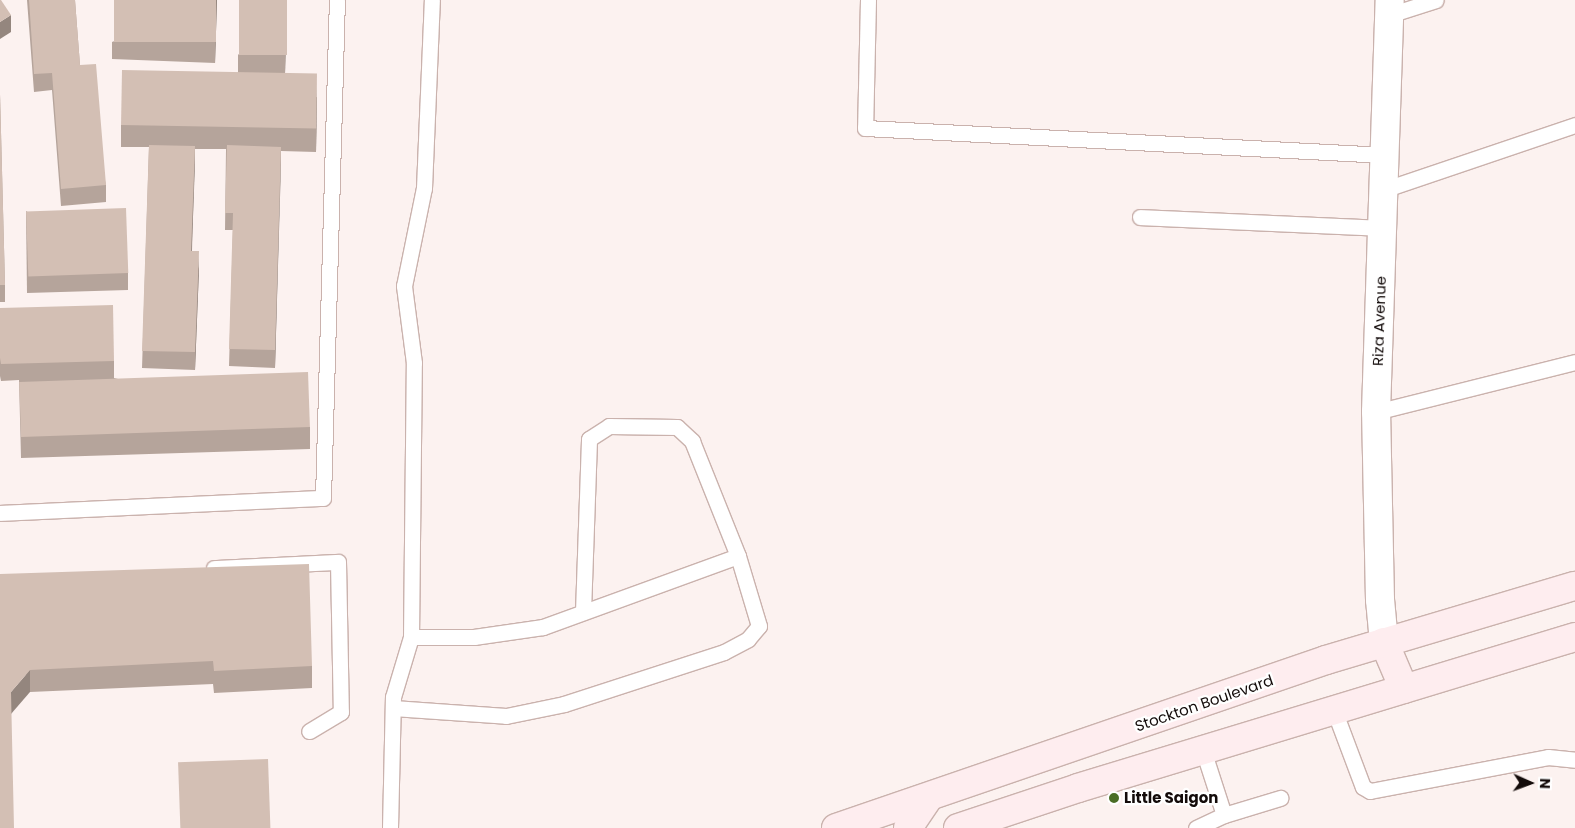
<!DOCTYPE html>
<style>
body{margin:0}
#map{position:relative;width:1575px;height:828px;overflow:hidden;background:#fcf2f0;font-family:Poppins,sans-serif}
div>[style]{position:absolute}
.roads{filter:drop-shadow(1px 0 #cab2ad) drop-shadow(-1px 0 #cab2ad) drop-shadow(0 1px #cab2ad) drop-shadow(0 -1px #cab2ad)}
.lane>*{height:15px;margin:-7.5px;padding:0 7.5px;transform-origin:7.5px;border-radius:7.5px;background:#fff}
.street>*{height:28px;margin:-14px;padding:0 14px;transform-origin:14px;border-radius:14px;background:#fff}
.secondary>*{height:28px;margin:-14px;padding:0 14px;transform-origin:14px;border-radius:14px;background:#feedef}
.wall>*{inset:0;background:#b5a49b}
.shaded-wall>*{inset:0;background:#94867e}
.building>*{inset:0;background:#d3bfb4;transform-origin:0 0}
.dots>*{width:14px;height:14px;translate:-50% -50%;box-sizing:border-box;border:2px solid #fff;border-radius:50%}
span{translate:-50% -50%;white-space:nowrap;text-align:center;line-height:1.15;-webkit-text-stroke:4.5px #fff;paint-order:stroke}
.street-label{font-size:15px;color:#130b0a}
.poi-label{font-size:15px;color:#130b0a;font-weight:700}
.left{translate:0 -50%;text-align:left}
.north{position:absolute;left:1505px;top:758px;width:50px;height:50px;-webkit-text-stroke:4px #fff;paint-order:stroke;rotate:92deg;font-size:14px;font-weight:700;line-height:20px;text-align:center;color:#130b0a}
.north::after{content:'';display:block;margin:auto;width:18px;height:22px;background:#130b0a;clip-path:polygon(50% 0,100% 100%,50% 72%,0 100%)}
</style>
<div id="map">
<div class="roads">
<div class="lane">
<i style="left:868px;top:0;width:128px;rotate:91.3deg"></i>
<i style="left:865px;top:128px;width:521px;rotate:2.97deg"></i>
<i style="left:1389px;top:15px;width:49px;rotate:-17.7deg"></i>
<i style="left:1383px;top:190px;width:203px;rotate:-18.7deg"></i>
<i style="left:1140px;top:217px;width:242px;rotate:2.6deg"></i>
<i style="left:1376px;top:412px;width:205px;rotate:-14.1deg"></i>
<i style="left:0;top:513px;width:323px;rotate:-2.7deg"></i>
<i style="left:323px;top:498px;width:498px;rotate:-88.4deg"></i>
<i style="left:214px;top:568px;width:124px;rotate:-2.8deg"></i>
<i style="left:338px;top:562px;width:150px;rotate:88.9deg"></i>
<i style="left:341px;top:712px;width:37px;rotate:149deg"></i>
<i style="left:583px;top:612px;width:173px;rotate:-88deg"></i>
<i style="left:589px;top:439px;width:24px;rotate:-33deg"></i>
<i style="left:609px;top:426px;width:68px;rotate:0.8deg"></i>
<i style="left:677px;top:427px;width:21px;rotate:43deg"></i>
<i style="left:692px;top:441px;width:124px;rotate:68.2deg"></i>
<i style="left:393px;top:708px;width:113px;rotate:4deg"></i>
<i style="left:506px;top:716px;width:59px;rotate:-11.7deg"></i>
<i style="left:564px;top:704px;width:168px;rotate:-18deg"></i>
<i style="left:724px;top:652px;width:27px;rotate:-28deg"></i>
<i style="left:748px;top:639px;width:17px;rotate:-50deg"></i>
<i style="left:759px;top:626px;width:73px;rotate:-106.7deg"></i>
<i style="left:738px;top:556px;width:208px;rotate:160deg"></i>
<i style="left:543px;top:627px;width:70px;rotate:171.8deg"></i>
<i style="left:474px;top:637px;width:63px;rotate:180deg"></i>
<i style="left:1334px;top:710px;width:82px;rotate:69.4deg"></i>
<i style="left:1363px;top:787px;width:8px;rotate:30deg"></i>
<i style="left:1370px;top:791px;width:181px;rotate:-10.8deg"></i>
<i style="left:1548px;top:757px;width:27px;rotate:6deg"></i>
<i style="left:1203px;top:750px;width:68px;rotate:72.1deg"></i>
<i style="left:390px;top:828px;width:131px;rotate:-88.7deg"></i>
<i style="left:393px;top:697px;width:63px;rotate:-73.3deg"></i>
<i style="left:411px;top:637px;width:274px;rotate:-89.4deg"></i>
<i style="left:414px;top:363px;width:78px;rotate:-97.4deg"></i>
<i style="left:404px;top:286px;width:100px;rotate:-78.5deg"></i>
<i style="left:424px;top:188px;width:188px;rotate:-87.6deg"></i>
<i style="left:1196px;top:828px;width:31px;rotate:-25deg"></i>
<i style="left:1224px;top:815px;width:59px;rotate:-16.9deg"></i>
</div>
<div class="street">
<i style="left:1384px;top:642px;width:42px;rotate:-95.4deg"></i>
<i style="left:1380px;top:600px;width:188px;rotate:-91.2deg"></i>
<i style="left:1376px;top:412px;width:412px;rotate:-88.1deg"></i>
</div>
<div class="secondary">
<i style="left:1384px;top:642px;width:51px;rotate:66.9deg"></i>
<i style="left:836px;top:828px;width:518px;rotate:-18.92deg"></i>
<i style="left:1326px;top:660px;width:260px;rotate:-16.6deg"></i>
<i style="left:908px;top:828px;width:36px;rotate:-56deg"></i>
<i style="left:958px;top:828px;width:126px;rotate:-18.4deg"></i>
<i style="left:1078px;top:788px;width:519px;rotate:-16.9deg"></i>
</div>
</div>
<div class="wall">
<i style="clip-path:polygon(27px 0,75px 0,80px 65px,106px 185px,106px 202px,61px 206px,52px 90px,34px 92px)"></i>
<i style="clip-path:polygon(217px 0,215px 63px,112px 59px,112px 42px)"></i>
<i style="clip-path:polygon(287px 0,285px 74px,238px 73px,238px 55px)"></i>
<i style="clip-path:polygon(0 94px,5px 285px,5px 302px,0 302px)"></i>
<i style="clip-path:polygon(317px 97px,316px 152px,281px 151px,275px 368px,229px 366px,233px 230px,225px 230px,226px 149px,195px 149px,192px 251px,199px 269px,195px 370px,142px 368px,149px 147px,121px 147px,121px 125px)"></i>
<i style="clip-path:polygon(26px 211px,128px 273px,128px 290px,27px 293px)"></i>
<i style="clip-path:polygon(0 308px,114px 361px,114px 378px,310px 427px,310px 449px,21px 458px,19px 380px,1px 381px,0 376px)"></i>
<i style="clip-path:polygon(0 574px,312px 666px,312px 688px,214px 693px,213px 684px,30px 692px)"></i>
</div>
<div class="shaded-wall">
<i style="clip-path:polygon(216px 0,217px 0,215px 63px,215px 45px)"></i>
<i style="clip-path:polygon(287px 0,285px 74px,285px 56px)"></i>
<i style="clip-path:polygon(11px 15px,11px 32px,0 39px,0 22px)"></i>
<i style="clip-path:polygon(317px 75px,317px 97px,316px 152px,316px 130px)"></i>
<i style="clip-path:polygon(195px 146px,195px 164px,191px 268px,191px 251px)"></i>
<i style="clip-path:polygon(281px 147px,281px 164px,275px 368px,275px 350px)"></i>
<i style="clip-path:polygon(199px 251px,199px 269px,195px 370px,195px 352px)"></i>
<i style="clip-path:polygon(30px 670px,30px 692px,11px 714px,11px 692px)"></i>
</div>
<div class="building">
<i style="clip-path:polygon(0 0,1px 0,11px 15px,0 22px)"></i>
<i style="clip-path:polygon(29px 0,75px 0,80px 65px,96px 64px,106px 185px,61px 189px,52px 73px,34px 74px)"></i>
<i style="left:114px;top:0;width:102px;height:42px"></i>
<i style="left:239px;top:0;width:48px;height:55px"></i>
<i style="left:122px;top:70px;width:195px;height:55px;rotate:1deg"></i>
<i style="clip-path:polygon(0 94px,5px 285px,0 285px)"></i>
<i style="clip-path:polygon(149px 145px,195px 146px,191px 251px,199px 251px,195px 352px,142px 351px)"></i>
<i style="clip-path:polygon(227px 145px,281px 147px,275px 350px,229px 349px,233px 213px,225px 213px)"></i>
<i style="left:126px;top:208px;width:65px;height:100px;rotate:88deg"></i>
<i style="clip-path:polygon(113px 305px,114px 361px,1px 364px,0 358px,0 308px)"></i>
<i style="left:308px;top:372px;width:55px;height:289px;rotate:88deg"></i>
<i style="clip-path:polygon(309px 564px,312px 666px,214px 671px,213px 661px,30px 670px,11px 692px,14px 828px,0 828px,0 574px)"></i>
<i style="left:268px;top:759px;width:69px;height:90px;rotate:88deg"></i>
</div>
<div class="dots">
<i style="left:1114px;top:798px;background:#4a6d25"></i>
</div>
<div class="street-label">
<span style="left:1379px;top:321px;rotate:-88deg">Riza Avenue</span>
<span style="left:1204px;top:703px;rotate:-19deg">Stockton Boulevard</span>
</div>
<div class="poi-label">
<span class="left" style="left:1124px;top:798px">Little Saigon</span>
</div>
<div class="north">N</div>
</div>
